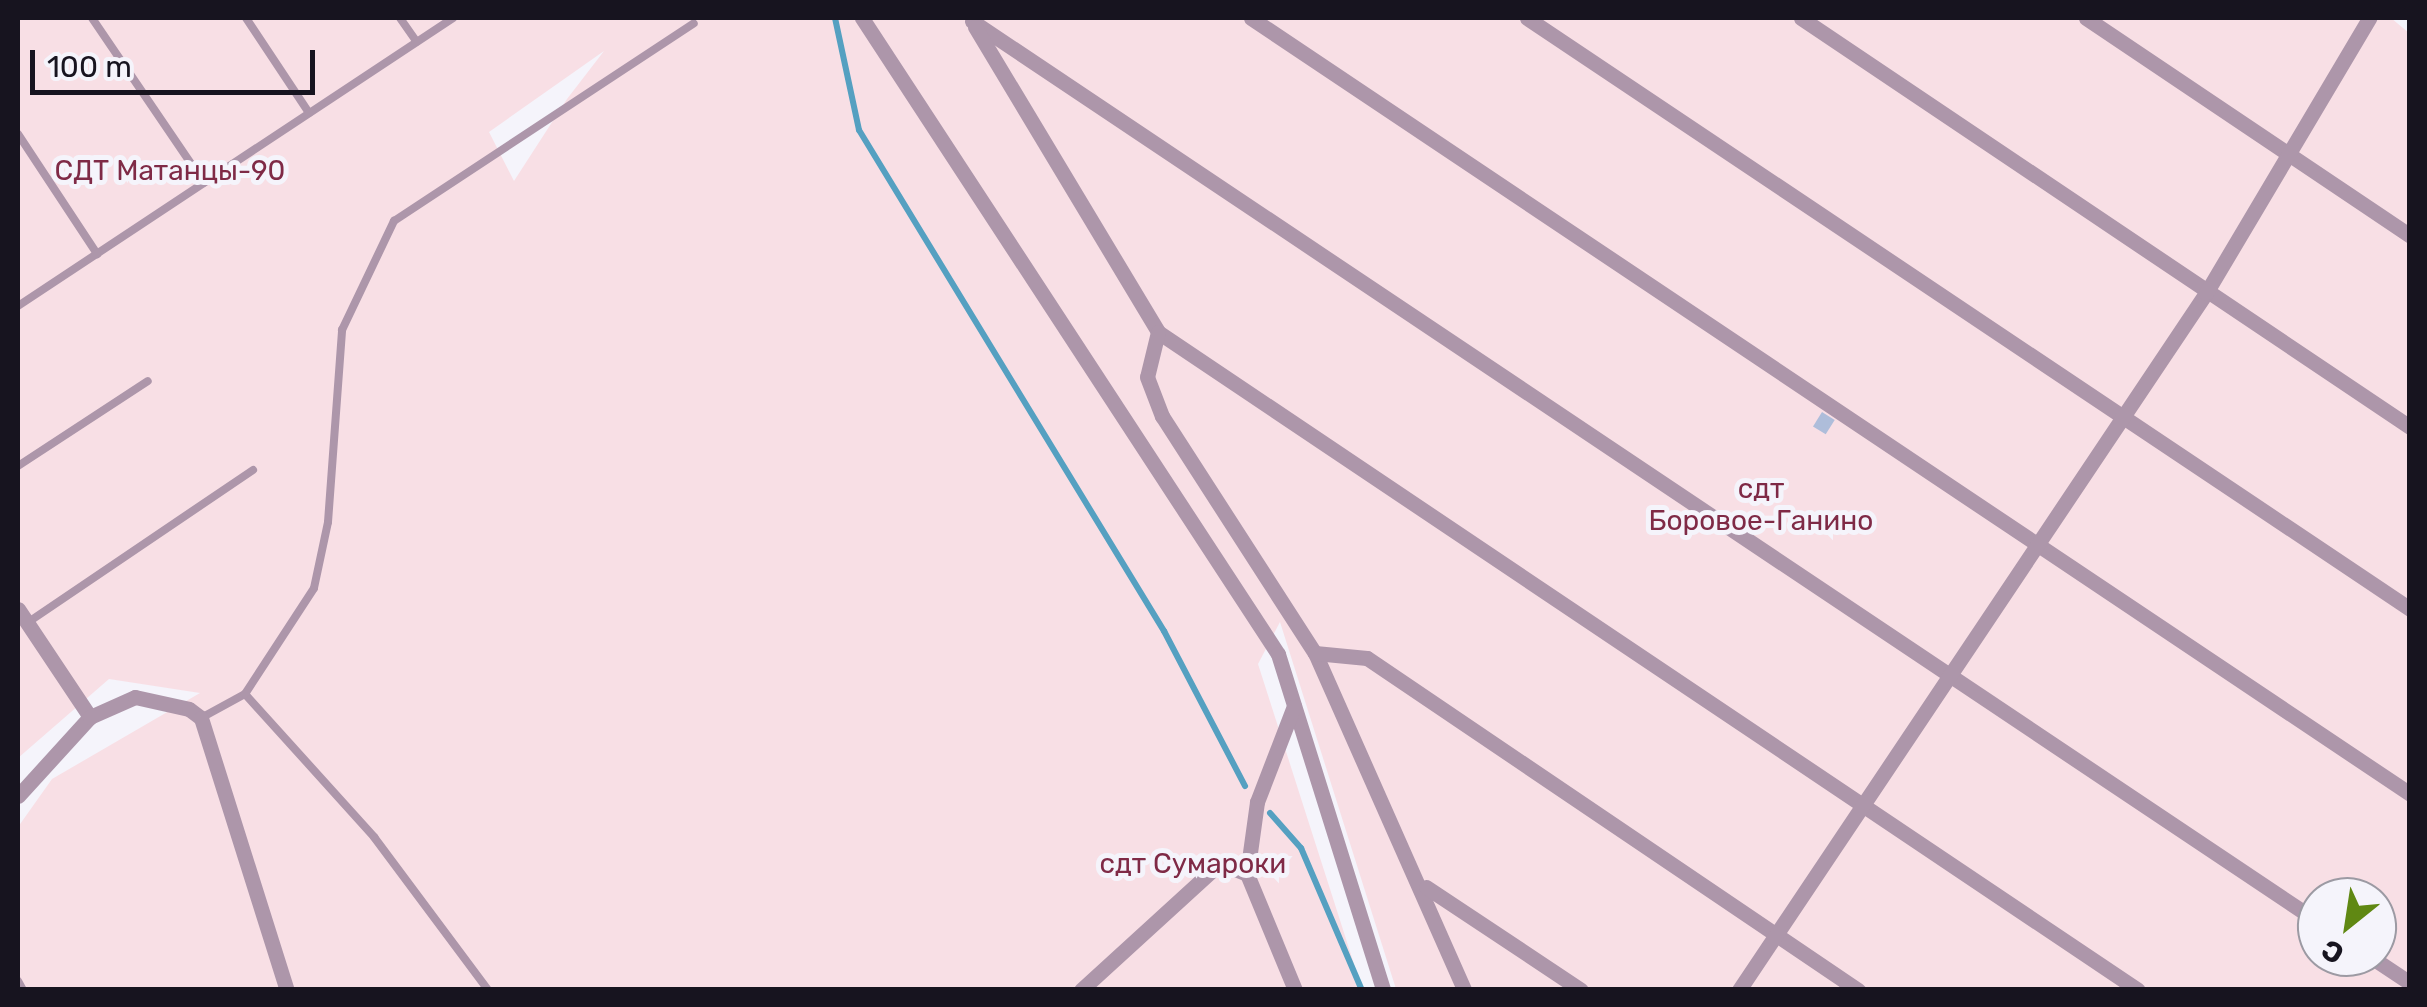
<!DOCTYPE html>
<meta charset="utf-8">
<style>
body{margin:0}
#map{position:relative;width:2427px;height:1007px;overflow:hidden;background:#f5f4fb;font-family:Rubik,sans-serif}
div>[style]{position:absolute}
.green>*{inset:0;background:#f8dfe5}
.stream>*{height:6px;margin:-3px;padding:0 3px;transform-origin:3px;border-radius:3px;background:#55a0c1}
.building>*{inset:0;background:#aebdda;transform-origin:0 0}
.lane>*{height:8px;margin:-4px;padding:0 4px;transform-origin:4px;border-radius:4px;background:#ad96aa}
.street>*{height:15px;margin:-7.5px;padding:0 7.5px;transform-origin:7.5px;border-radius:7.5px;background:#ad96aa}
span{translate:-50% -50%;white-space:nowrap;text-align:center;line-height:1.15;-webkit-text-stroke:10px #f5f4fb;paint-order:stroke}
.park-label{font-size:28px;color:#7f2a46}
.frame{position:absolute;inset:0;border:20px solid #17141f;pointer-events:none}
.north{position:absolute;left:2297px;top:877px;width:100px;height:100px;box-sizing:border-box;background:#f5f4fb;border:2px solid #9c9aa3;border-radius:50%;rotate:210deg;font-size:28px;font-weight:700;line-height:40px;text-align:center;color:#17141f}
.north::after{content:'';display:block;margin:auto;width:35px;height:45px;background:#608813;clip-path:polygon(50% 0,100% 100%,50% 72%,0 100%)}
.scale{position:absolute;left:30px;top:50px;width:285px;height:45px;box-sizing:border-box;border:5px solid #17141f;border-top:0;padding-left:12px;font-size:30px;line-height:35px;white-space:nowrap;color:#17141f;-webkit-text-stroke:8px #f5f4fb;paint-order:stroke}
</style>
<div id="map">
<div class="green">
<i style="clip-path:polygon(evenodd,18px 18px,2391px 18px,2409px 33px,2409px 989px,1396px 989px,1280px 622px,1258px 664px,1362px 989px,18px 989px,18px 827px,52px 779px,200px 693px,109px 679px,18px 758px,18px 18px,604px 51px,567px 99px,514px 181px,489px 132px,604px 51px,18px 18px,2317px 897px,2377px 897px,2377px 957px,2317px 957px,2317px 897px)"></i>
</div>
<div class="stream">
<i style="left:835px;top:18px;width:115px;rotate:77.9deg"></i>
<i style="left:859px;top:130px;width:587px;rotate:58.67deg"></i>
<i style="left:1164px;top:631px;width:175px;rotate:62.4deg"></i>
<i style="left:1270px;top:813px;width:47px;rotate:48.5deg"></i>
<i style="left:1301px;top:848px;width:155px;rotate:66.8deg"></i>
</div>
<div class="building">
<i style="left:1822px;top:412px;width:15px;height:17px;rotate:32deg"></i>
</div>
<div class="lane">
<i style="left:92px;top:18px;width:199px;rotate:55.8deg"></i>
<i style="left:246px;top:18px;width:114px;rotate:56.4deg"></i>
<i style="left:400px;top:18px;width:29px;rotate:55deg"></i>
<i style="left:18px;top:134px;width:144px;rotate:56.6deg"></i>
<i style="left:18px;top:306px;width:522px;rotate:-33.51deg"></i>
<i style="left:18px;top:466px;width:155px;rotate:-33.2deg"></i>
<i style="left:27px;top:623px;width:273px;rotate:-34.1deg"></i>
<i style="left:245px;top:694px;width:193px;rotate:47.9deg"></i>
<i style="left:374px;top:837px;width:191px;rotate:53.3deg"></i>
<i style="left:201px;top:718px;width:50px;rotate:-28.6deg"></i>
<i style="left:245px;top:694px;width:126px;rotate:-56.9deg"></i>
<i style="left:314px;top:588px;width:67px;rotate:-78deg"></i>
<i style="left:328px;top:522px;width:193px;rotate:-85.8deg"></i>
<i style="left:342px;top:330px;width:121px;rotate:-64.5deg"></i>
<i style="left:394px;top:221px;width:359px;rotate:-33.4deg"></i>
<i style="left:18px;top:981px;width:10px;rotate:61deg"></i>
</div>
<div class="street">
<i style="left:862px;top:18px;width:760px;rotate:56.81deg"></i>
<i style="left:1278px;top:654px;width:352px;rotate:72.6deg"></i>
<i style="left:1251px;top:18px;width:1395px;rotate:33.8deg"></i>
<i style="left:1527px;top:18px;width:1063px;rotate:33.79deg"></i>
<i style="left:1801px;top:18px;width:734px;rotate:33.89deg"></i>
<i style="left:2086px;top:18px;width:391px;rotate:33.9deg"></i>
<i style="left:972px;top:21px;width:1618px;rotate:33.79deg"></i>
<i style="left:975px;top:27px;width:356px;rotate:59deg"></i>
<i style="left:1158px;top:332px;width:1180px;rotate:33.88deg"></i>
<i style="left:1158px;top:332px;width:46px;rotate:103.7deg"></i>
<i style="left:1147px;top:377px;width:42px;rotate:69deg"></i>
<i style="left:1162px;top:416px;width:282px;rotate:57.2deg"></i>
<i style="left:1315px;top:653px;width:368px;rotate:66.1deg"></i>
<i style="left:18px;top:609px;width:130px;rotate:56.3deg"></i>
<i style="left:1315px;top:653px;width:52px;rotate:5.5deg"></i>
<i style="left:1367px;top:658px;width:593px;rotate:34.07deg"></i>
<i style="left:1294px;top:706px;width:103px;rotate:111.1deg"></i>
<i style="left:1257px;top:802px;width:73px;rotate:97.9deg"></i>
<i style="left:1247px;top:874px;width:126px;rotate:67.5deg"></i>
<i style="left:18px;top:796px;width:107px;rotate:-47.7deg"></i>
<i style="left:90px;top:717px;width:49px;rotate:-24deg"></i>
<i style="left:135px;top:697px;width:55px;rotate:12.5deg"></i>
<i style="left:189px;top:709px;width:15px;rotate:37deg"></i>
<i style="left:201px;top:718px;width:285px;rotate:72.5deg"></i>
<i style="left:1426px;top:887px;width:186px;rotate:33.6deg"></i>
<i style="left:2371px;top:957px;width:47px;rotate:33.7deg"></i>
<i style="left:1081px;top:990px;width:188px;rotate:-42.4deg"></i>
<i style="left:1220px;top:863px;width:29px;rotate:22deg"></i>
<i style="left:1739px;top:990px;width:839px;rotate:-56.18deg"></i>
<i style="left:2206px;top:293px;width:320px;rotate:-59.3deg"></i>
</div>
<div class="park-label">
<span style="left:170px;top:171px">СДТ Матанцы-90</span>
<span style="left:1761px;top:505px">сдт<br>Боровое-Ганино</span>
<span style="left:1193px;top:864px">сдт Сумароки</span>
</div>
<div class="frame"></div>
<div class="north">С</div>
<div class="scale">100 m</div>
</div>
